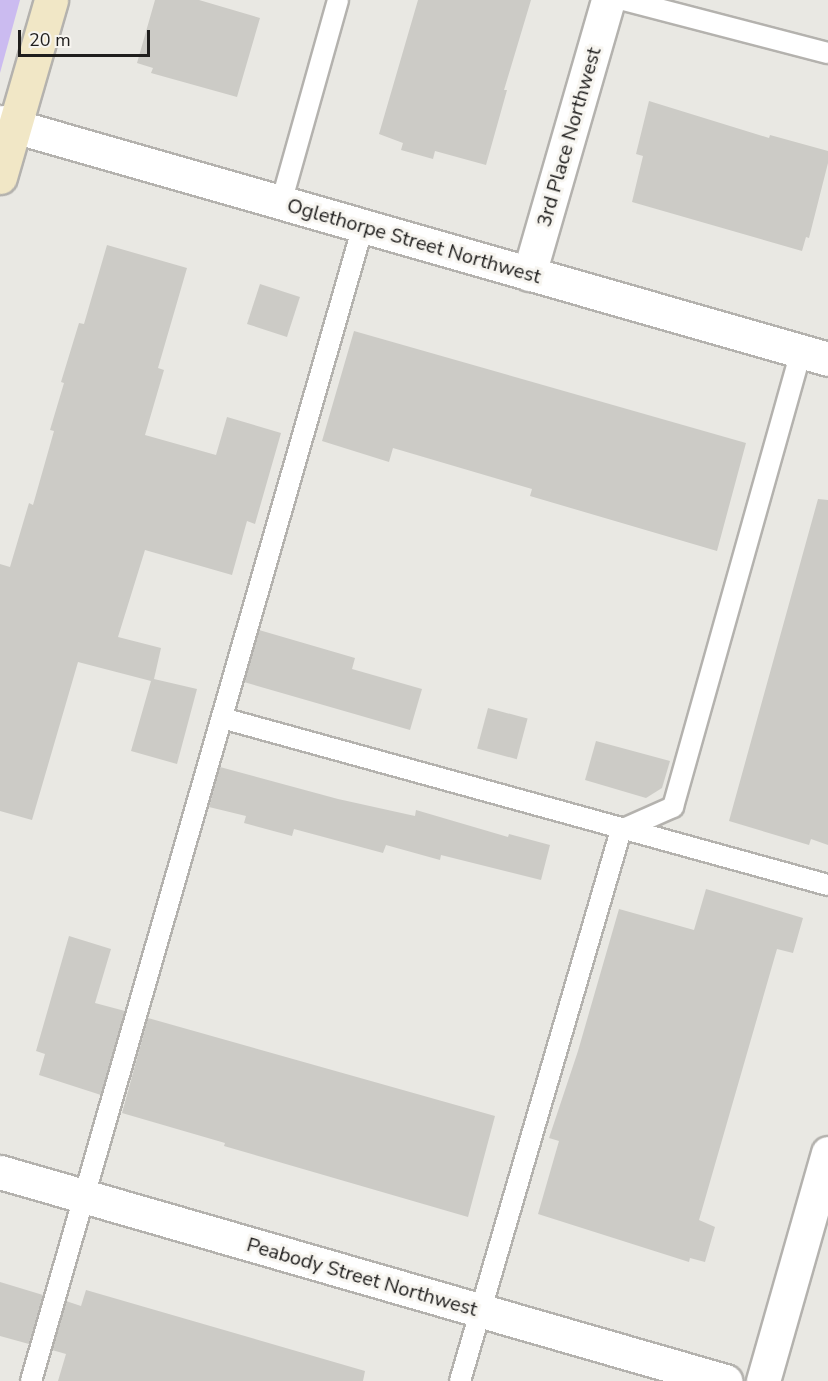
<!DOCTYPE html>
<style>
body{margin:0}
#map{position:relative;width:828px;height:1381px;overflow:hidden;background:#e9e8e3;font-family:"Nunito Sans",sans-serif}
div>[style]{position:absolute}
.green>*{inset:0;background:#cbbbf0}
.building>*{inset:0;background:#cccbc6;transform-origin:0 0}
.roads{filter:drop-shadow(2px 0 #b4b2ae) drop-shadow(-2px 0 #b4b2ae) drop-shadow(0 2px #b4b2ae) drop-shadow(0 -2px #b4b2ae)}
.lane>*{height:20px;margin:-10px;padding:0 10px;transform-origin:10px;border-radius:10px;background:#fff}
.street>*{height:33px;margin:-16.5px;padding:0 16.5px;transform-origin:16.5px;border-radius:16.5px;background:#fff}
.secondary>*{height:33px;margin:-16.5px;padding:0 16.5px;transform-origin:16.5px;border-radius:16.5px;background:#f1e7c6}
span{translate:-50% -50%;white-space:nowrap;text-align:center;line-height:1.15;-webkit-text-stroke:6px #f7f5f0;paint-order:stroke}
.street-label{font-size:20px;color:#1f1e1d}
.scale{position:absolute;left:18px;top:30px;width:132px;height:27px;box-sizing:border-box;border:3px solid #1f1e1d;border-top:0;padding-left:8px;font-size:18px;line-height:21px;white-space:nowrap;color:#1f1e1d;-webkit-text-stroke:4px #f7f5f0;paint-order:stroke}
</style>
<div id="map">
<div class="green">
<i style="clip-path:polygon(0 0,20px 0,0 73px)"></i>
</div>
<div class="building">
<i style="clip-path:polygon(155px 0,199px 0,260px 18px,237px 97px,151px 73px,153px 68px,137px 63px)"></i>
<i style="clip-path:polygon(418px 0,531px 0,504px 90px,507px 90px,486px 165px,435px 151px,433px 159px,401px 150px,403px 143px,379px 134px)"></i>
<i style="clip-path:polygon(649px 101px,769px 138px,770px 135px,828px 151px,828px 163px,809px 238px,806px 237px,802px 251px,632px 202px,643px 156px,636px 154px)"></i>
<i style="clip-path:polygon(107px 245px,187px 268px,158px 368px,164px 370px,145px 435px,216px 455px,227px 417px,281px 433px,255px 524px,247px 521px,232px 575px,145px 550px,118px 637px,161px 648px,154px 679px,197px 689px,177px 764px,131px 751px,151px 681px,78px 662px,32px 820px,0 811px,0 564px,10px 567px,29px 503px,33px 505px,54px 431px,50px 430px,64px 383px,61px 382px,79px 323px,84px 324px)"></i>
<i style="left:260px;top:284px;width:42px;height:42px;rotate:18deg"></i>
<i style="clip-path:polygon(354px 331px,746px 443px,717px 551px,530px 496px,532px 489px,393px 448px,389px 462px,322px 441px)"></i>
<i style="clip-path:polygon(818px 499px,828px 500px,828px 845px,811px 839px,809px 845px,729px 821px)"></i>
<i style="clip-path:polygon(259px 630px,355px 658px,352px 669px,422px 689px,410px 730px,244px 682px)"></i>
<i style="left:488px;top:708px;width:41px;height:42px;rotate:15deg"></i>
<i style="clip-path:polygon(596px 741px,670px 761px,662px 788px,646px 798px,585px 780px)"></i>
<i style="clip-path:polygon(220px 767px,338px 799px,415px 816px,416px 810px,508px 837px,509px 834px,550px 845px,541px 880px,441px 855px,440px 860px,386px 845px,383px 853px,294px 829px,292px 836px,244px 823px,246px 816px,209px 807px)"></i>
<i style="clip-path:polygon(706px 889px,803px 918px,793px 953px,777px 949px,699px 1220px,715px 1227px,705px 1262px,690px 1258px,689px 1262px,538px 1214px,559px 1141px,549px 1138px,578px 1051px,619px 909px,694px 930px)"></i>
<i style="clip-path:polygon(69px 936px,111px 949px,95px 1003px,125px 1011px,101px 1095px,39px 1075px,45px 1054px,36px 1051px)"></i>
<i style="clip-path:polygon(148px 1018px,495px 1116px,468px 1217px,224px 1146px,225px 1143px,122px 1113px)"></i>
<i style="clip-path:polygon(0 1282px,43px 1295px,29px 1344px,0 1336px)"></i>
<i style="clip-path:polygon(86px 1290px,365px 1371px,363px 1381px,58px 1381px,66px 1354px,52px 1350px,66px 1301px,81px 1306px)"></i>
</div>
<div class="roads">
<div class="lane">
<i style="left:624px;top:0;width:211px;rotate:14.6deg"></i>
<i style="left:281px;top:203px;width:211px;rotate:-74.3deg"></i>
<i style="left:222px;top:718px;width:629px;rotate:15.41deg"></i>
<i style="left:31px;top:1381px;width:1202px;rotate:-73.96deg"></i>
<i style="left:460px;top:1381px;width:574px;rotate:-73.71deg"></i>
<i style="left:621px;top:830px;width:57px;rotate:-23.9deg"></i>
<i style="left:673px;top:807px;width:473px;rotate:-74.3deg"></i>
</div>
<div class="street">
<i style="left:0;top:122px;width:861px;rotate:15.97deg"></i>
<i style="left:529px;top:274px;width:285px;rotate:-73.9deg"></i>
<i style="left:0;top:1172px;width:755px;rotate:16.08deg"></i>
<i style="left:763px;top:1381px;width:237px;rotate:-74.1deg"></i>
</div>
<div class="secondary">
<i style="left:0;top:177px;width:184px;rotate:-73.9deg"></i>
</div>
</div>
<div class="street-label">
<span style="left:569px;top:137px;rotate:-74deg">3rd Place Northwest</span>
<span style="left:414px;top:241px;rotate:16deg">Oglethorpe Street Northwest</span>
<span style="left:362px;top:1277px;rotate:16deg">Peabody Street Northwest</span>
</div>
<div class="scale">20 m</div>
</div>
